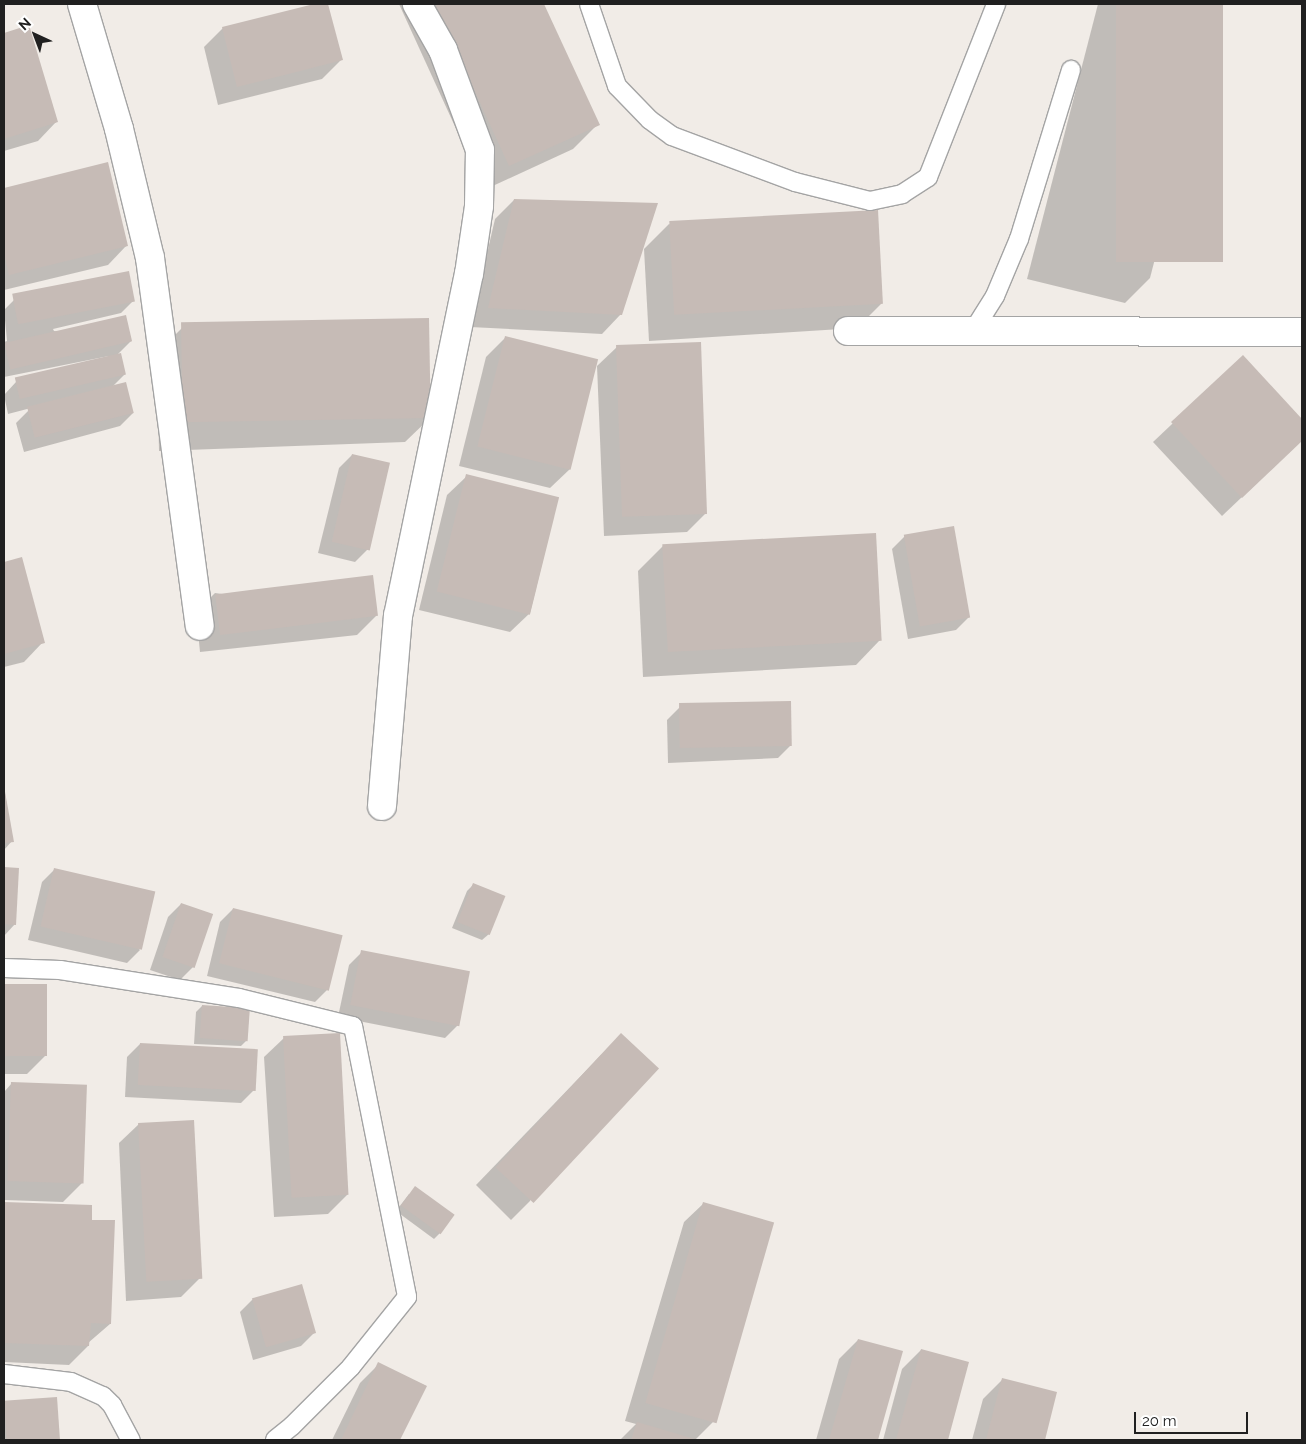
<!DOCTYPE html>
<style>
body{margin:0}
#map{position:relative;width:1306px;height:1444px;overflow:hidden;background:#f1ece7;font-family:Raleway,sans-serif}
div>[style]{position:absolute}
.shadow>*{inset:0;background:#0003}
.building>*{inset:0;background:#c6bbb6;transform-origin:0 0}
.roads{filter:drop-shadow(1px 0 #a4a4a4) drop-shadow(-1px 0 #a4a4a4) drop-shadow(0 1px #a4a4a4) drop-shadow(0 -1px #a4a4a4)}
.service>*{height:18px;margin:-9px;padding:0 9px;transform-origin:9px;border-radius:9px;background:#fff}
.minor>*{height:28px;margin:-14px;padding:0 14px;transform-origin:14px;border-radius:14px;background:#fff}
span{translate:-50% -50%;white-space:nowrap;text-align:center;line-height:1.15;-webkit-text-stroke:5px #fff;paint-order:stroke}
.frame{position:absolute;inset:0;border:5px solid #202020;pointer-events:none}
.north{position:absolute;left:10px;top:10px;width:50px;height:50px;-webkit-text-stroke:4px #fff;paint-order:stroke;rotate:317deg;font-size:14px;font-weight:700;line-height:20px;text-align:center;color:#202020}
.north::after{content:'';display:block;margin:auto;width:18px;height:22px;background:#202020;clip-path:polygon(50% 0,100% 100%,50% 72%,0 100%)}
.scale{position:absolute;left:1134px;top:1412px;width:114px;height:22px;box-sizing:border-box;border:2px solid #202020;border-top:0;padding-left:6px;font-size:15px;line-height:18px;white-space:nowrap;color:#202020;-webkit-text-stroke:4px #fff;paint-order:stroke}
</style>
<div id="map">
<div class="shadow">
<i style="clip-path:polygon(319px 4px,327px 4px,341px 60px,322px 79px,218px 105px,204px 47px,223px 28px)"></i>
<i style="clip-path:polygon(399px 4px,543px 4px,598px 124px,573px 149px,484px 190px)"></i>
<i style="clip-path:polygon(1098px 4px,1221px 4px,1150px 278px,1125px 303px,1027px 279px)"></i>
<i style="clip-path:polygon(28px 27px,57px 121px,38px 141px,4px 151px,4px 35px)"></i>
<i style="clip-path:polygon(107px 164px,127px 245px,108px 265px,4px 290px,4px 189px)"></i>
<i style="clip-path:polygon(514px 200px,621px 314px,602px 334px,470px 327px,495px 219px)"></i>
<i style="clip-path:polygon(669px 224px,882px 303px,857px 328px,649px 341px,644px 249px)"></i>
<i style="clip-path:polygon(14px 300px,134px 300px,121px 313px,53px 329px,54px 331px,131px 341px,116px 356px,125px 374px,111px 388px,133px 413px,120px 426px,24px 452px,16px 423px,31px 408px,8px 414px,4px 395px,16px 382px,109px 358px,109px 356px,4px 377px,4px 342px,7px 341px,4px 310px)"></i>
<i style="clip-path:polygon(182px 328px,430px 418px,405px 442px,159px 451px,157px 353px)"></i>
<i style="clip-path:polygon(505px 338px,570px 469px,550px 488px,459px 466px,486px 357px)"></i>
<i style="clip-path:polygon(617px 347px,706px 513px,687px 532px,604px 536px,597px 366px)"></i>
<i style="clip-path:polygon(1243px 357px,1302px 420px,1302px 440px,1222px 516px,1153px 442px)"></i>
<i style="clip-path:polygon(352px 455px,368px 549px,355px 562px,318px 553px,339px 468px)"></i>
<i style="clip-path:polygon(467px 476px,558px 498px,530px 613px,510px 632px,419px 610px,447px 495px)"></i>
<i style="clip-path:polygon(905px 536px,969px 617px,956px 630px,908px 639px,892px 549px)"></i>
<i style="clip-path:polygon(663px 546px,880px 640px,856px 665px,643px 677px,638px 571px)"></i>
<i style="clip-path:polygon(21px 558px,43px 642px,24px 662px,4px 667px,4px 563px)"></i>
<i style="clip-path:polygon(215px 593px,376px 616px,357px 635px,200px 652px,196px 612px)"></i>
<i style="clip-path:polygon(680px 707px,791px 745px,778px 758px,668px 763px,667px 720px)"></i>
<i style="clip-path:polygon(4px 787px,12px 841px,4px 850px)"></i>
<i style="clip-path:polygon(4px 868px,18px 869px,15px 924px,4px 936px)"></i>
<i style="clip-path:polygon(55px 869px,140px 950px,127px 963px,28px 940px,42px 882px)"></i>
<i style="clip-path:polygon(474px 884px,489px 934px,482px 940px,452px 928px,467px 891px)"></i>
<i style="clip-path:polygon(181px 904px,193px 967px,180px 980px,150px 970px,168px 917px)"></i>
<i style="clip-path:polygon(233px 909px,328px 989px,315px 1002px,207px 976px,220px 922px)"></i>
<i style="clip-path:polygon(362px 952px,458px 1025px,445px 1038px,338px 1017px,349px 965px)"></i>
<i style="clip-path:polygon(4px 985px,46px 985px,46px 1055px,27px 1074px,4px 1074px)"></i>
<i style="clip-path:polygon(202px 1006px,247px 1040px,241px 1046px,194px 1044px,196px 1012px)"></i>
<i style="clip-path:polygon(284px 1038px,348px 1194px,328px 1214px,274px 1217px,264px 1057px)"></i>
<i style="clip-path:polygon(140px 1044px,254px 1090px,241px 1103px,125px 1097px,127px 1057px)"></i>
<i style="clip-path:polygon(602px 1054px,530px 1201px,511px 1220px,476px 1185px)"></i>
<i style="clip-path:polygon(12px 1083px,82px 1183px,63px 1202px,4px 1200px,4px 1092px)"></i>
<i style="clip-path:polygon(139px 1124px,200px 1278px,181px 1297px,126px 1301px,119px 1143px)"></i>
<i style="clip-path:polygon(409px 1194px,440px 1233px,434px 1239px,396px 1211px)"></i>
<i style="clip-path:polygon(4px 1203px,91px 1206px,91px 1221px,110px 1324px,88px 1343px,88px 1346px,69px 1365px,4px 1362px)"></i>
<i style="clip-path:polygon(704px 1203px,713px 1422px,695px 1440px,620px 1440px,636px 1424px,625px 1421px,684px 1222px)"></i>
<i style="clip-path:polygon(253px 1299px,314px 1333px,301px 1346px,253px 1360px,240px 1312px)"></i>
<i style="clip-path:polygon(858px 1340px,901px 1352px,876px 1440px,816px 1440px,839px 1359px)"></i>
<i style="clip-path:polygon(921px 1350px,968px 1363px,947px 1440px,883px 1440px,902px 1369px)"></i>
<i style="clip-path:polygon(379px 1364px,426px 1386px,399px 1440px,332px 1440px,360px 1383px)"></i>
<i style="clip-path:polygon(1002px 1380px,1055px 1393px,1043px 1440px,972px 1440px,983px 1399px)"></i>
<i style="clip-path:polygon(56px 1398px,59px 1440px,4px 1440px,4px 1402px)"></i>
</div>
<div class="building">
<i style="clip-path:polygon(314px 4px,328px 4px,343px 60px,237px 87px,222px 27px)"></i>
<i style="clip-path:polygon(435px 4px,544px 4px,600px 125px,509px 166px)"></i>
<i style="left:1116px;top:4px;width:107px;height:258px"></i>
<i style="clip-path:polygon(29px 25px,58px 122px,4px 139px,4px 33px)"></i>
<i style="clip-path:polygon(108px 162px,128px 246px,9px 275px,4px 253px,4px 188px)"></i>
<i style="clip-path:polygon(514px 199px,658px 203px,622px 315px,488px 308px)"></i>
<i style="left:878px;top:210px;width:94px;height:209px;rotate:87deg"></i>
<i style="left:129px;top:271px;width:31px;height:119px;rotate:79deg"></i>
<i style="left:126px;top:315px;width:27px;height:125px;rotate:77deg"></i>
<i style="left:429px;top:318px;width:100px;height:248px;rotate:89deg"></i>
<i style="left:505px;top:336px;width:96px;height:114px;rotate:14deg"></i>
<i style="left:701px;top:342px;width:172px;height:85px;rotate:88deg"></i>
<i style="left:121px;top:353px;width:22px;height:109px;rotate:77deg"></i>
<i style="clip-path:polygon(1243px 355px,1302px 419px,1302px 441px,1242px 498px,1171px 422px)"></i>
<i style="left:126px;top:382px;width:32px;height:102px;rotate:76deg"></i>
<i style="left:352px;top:454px;width:39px;height:90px;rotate:13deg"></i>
<i style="left:466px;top:474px;width:96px;height:121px;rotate:14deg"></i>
<i style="left:954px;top:526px;width:93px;height:51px;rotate:80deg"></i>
<i style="left:876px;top:533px;width:108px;height:214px;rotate:87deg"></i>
<i style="clip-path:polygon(22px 557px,45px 643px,4px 654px,4px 562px)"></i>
<i style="left:373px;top:575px;width:41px;height:159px;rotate:83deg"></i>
<i style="left:791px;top:701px;width:45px;height:112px;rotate:89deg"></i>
<i style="clip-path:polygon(4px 786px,14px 842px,4px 843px)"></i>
<i style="clip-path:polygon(4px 867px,19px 868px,16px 925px,4px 924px)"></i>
<i style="left:54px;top:868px;width:104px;height:60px;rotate:13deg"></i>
<i style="left:473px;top:883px;width:35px;height:42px;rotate:22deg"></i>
<i style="left:181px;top:903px;width:34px;height:57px;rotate:19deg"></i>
<i style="left:233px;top:908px;width:113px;height:57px;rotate:14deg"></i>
<i style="left:361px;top:950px;width:111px;height:56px;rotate:11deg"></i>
<i style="left:4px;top:984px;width:43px;height:72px"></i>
<i style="left:202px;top:1005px;width:48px;height:33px;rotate:4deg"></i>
<i style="left:340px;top:1033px;width:162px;height:57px;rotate:87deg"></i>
<i style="left:621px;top:1033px;width:52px;height:184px;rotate:43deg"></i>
<i style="left:140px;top:1043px;width:118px;height:42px;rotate:3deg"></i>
<i style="left:11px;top:1082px;width:76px;height:99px;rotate:2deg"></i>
<i style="left:194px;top:1120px;width:159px;height:56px;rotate:87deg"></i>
<i style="left:415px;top:1186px;width:49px;height:24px;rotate:36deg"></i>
<i style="clip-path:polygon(4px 1202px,92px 1205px,92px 1220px,115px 1220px,111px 1324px,91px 1323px,89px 1346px,4px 1343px)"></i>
<i style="left:703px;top:1202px;width:74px;height:209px;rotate:16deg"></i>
<i style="left:302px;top:1284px;width:51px;height:52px;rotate:74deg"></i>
<i style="clip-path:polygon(858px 1339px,903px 1351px,878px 1440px,829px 1440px)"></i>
<i style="clip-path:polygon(921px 1349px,969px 1362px,948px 1440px,896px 1440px)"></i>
<i style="clip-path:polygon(378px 1362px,427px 1386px,400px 1440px,341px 1440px)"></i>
<i style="clip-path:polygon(1002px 1378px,1057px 1392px,1045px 1440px,986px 1440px)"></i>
<i style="left:57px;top:1397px;width:43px;height:53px;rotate:86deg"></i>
<i style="clip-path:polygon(637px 1422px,698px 1440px,631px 1440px)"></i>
</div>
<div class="roads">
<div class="service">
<i style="left:589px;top:4px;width:87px;rotate:71.1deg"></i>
<i style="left:617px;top:86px;width:47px;rotate:45.9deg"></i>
<i style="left:650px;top:120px;width:27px;rotate:36deg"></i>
<i style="left:672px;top:136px;width:131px;rotate:20.5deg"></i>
<i style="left:795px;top:182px;width:77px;rotate:14.2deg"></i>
<i style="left:870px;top:201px;width:33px;rotate:-12deg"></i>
<i style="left:902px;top:194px;width:31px;rotate:-33deg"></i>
<i style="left:928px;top:177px;width:186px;rotate:-68.5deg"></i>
<i style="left:973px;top:331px;width:41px;rotate:-57.8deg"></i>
<i style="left:995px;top:296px;width:62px;rotate:-67.2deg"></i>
<i style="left:1019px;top:239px;width:177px;rotate:-72.9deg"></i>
<i style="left:4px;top:968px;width:56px;rotate:2deg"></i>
<i style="left:60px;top:970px;width:181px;rotate:8.9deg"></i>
<i style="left:239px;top:998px;width:117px;rotate:13.8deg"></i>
<i style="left:353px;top:1026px;width:276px;rotate:78.7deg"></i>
<i style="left:407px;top:1297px;width:90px;rotate:128.7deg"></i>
<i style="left:351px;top:1367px;width:83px;rotate:135deg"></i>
<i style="left:292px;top:1426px;width:22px;rotate:141deg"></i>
<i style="left:4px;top:1374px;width:67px;rotate:6.8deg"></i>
<i style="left:71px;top:1382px;width:35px;rotate:24deg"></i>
<i style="left:103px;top:1396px;width:13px;rotate:45deg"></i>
<i style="left:112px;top:1405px;width:40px;rotate:62deg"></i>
</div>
<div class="minor">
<i style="left:82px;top:4px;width:130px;rotate:73.5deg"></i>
<i style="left:119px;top:129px;width:133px;rotate:76.5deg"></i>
<i style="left:150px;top:258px;width:371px;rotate:82.3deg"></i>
<i style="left:848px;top:331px;width:454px;rotate:0.1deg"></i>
<i style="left:382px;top:806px;width:191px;rotate:-85.2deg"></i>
<i style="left:398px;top:616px;width:349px;rotate:-78.3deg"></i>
<i style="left:469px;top:274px;width:69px;rotate:-81.6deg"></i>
<i style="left:479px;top:206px;width:56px;rotate:-89deg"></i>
<i style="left:480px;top:150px;width:107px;rotate:-110.3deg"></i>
<i style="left:443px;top:50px;width:53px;rotate:-119.5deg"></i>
</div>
</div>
<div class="frame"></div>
<div class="north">N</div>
<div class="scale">20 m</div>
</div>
